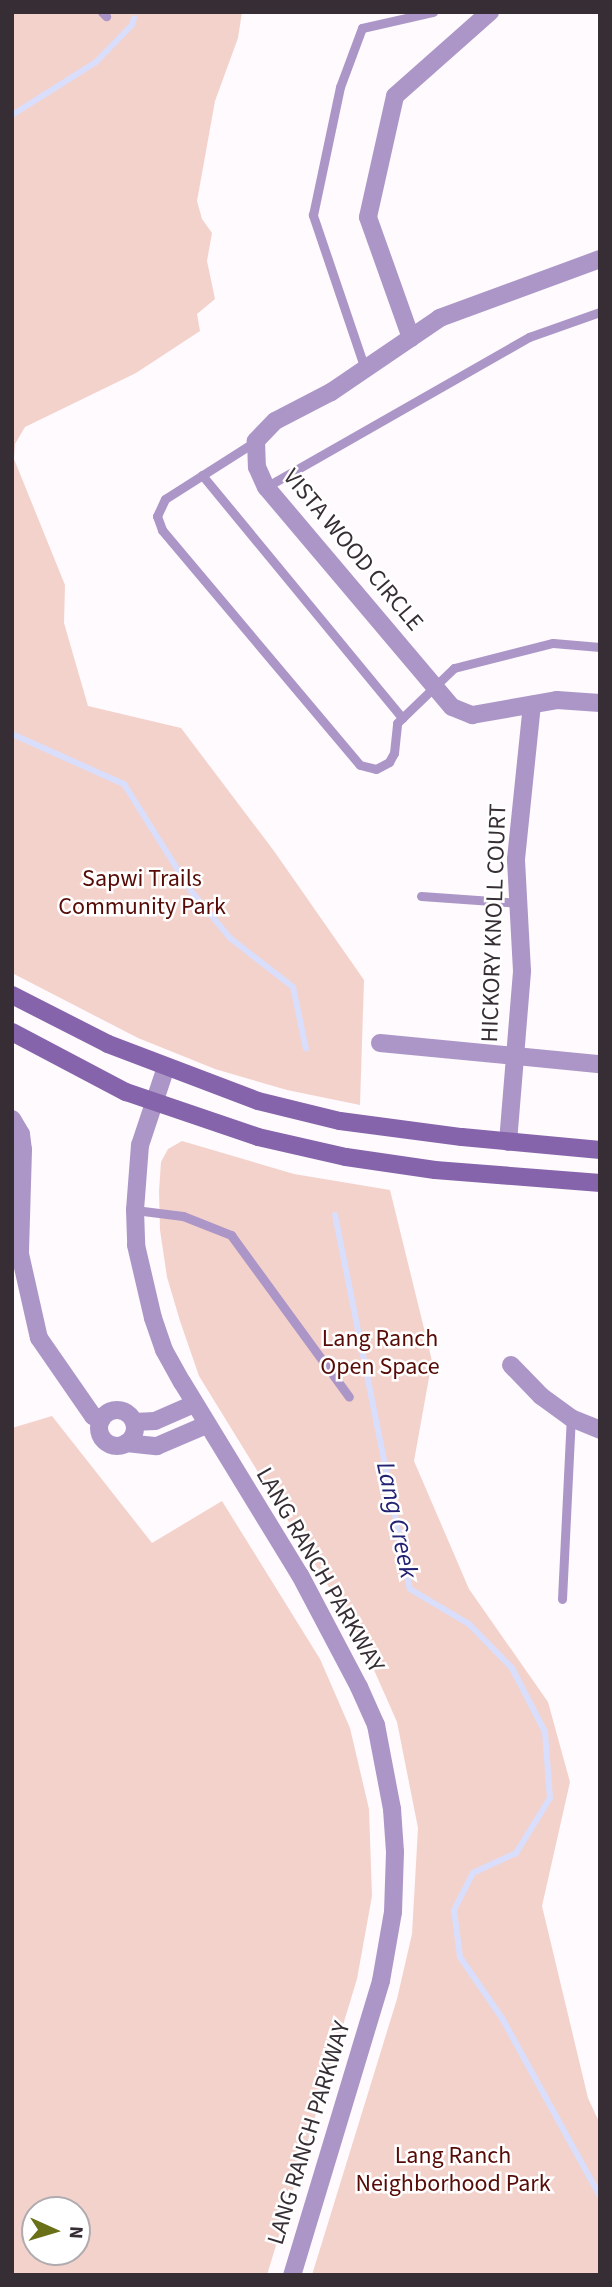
<!DOCTYPE html>
<style>
body{margin:0}
#map{position:relative;width:612px;height:2287px;overflow:hidden;background:#fefafd;font-family:"Source Sans 3",sans-serif}
div>[style]{position:absolute}
.green>*{inset:0;background:#f4d2cc}
.stream>*{height:6px;margin:-3px;padding:0 3px;transform-origin:3px;border-radius:3px;background:#d8defc}
.service>*{height:9px;margin:-4.5px;padding:0 4.5px;transform-origin:4.5px;border-radius:4.5px;background:#ac96c7}
.minor>*{height:18px;margin:-9px;padding:0 9px;transform-origin:9px;border-radius:9px;background:#ac96c7}
.minor>.ring{margin:-9px;padding:0;box-sizing:content-box;background:none;border:18px solid #ac96c7;border-radius:50%}
.secondary>*{height:18px;margin:-9px;padding:0 9px;transform-origin:9px;border-radius:9px;background:#8664ab}
span{translate:-50% -50%;white-space:nowrap;text-align:center;line-height:1.15;-webkit-text-stroke:5px #fff;paint-order:stroke}
.street-label{font-size:24px;color:#362e34}
.park-label{font-size:24px;color:#570b06}
.water-label{font-size:26px;color:#242273;font-style:italic}
.frame{position:absolute;inset:0;border:14px solid #362e34;pointer-events:none}
.north{position:absolute;left:21px;top:2196px;width:70px;height:70px;box-sizing:border-box;background:#fff;border:2px solid #afabae;border-radius:50%;rotate:94deg;font-size:19px;font-weight:700;line-height:28px;text-align:center;color:#362e34}
.north::after{content:'';display:block;margin:auto;width:24px;height:32px;background:#6a7017;clip-path:polygon(50% 0,100% 100%,50% 72%,0 100%)}
</style>
<div id="map">
<div class="green">
<i style="clip-path:polygon(12px 12px,242px 12px,238px 38px,215px 101px,197px 201px,202px 219px,212px 233px,207px 261px,215px 299px,197px 314px,200px 331px,136px 373px,25px 427px,15px 444px,14px 459px,65px 585px,64px 623px,88px 706px,181px 728px,274px 851px,364px 980px,360px 1105px,287px 1090px,215px 1069px,138px 1038px,12px 973px)"></i>
<i style="clip-path:polygon(182px 1141px,294px 1174px,390px 1190px,432px 1361px,414px 1461px,469px 1589px,548px 1702px,570px 1782px,542px 1906px,588px 2098px,600px 2124px,600px 2275px,312px 2275px,397px 1999px,412px 1934px,418px 1828px,397px 1722px,359px 1636px,199px 1376px,180px 1321px,167px 1277px,160px 1230px,159px 1191px,161px 1162px,168px 1149px)"></i>
<i style="clip-path:polygon(evenodd,52px 1416px,152px 1543px,222px 1501px,320px 1659px,350px 1728px,369px 1809px,372px 1896px,357px 1979px,267px 2275px,12px 2275px,12px 1428px,52px 1416px,77px 2210px,77px 2252px,35px 2252px,35px 2210px,77px 2210px)"></i>
</div>
<div class="stream">
<i style="left:12px;top:115px;width:99px;rotate:-32.2deg"></i>
<i style="left:96px;top:62px;width:52px;rotate:-45.8deg"></i>
<i style="left:132px;top:25px;width:7px;rotate:-74deg"></i>
<i style="left:12px;top:734px;width:123px;rotate:24.1deg"></i>
<i style="left:124px;top:784px;width:126px;rotate:57.9deg"></i>
<i style="left:191px;top:891px;width:61px;rotate:50.3deg"></i>
<i style="left:230px;top:938px;width:80px;rotate:37.9deg"></i>
<i style="left:293px;top:987px;width:63px;rotate:78.2deg"></i>
<i style="left:335px;top:1215px;width:381px;rotate:78.7deg"></i>
<i style="left:410px;top:1589px;width:69px;rotate:30.7deg"></i>
<i style="left:469px;top:1624px;width:62px;rotate:45.7deg"></i>
<i style="left:512px;top:1668px;width:72px;rotate:62.7deg"></i>
<i style="left:545px;top:1732px;width:66px;rotate:85.7deg"></i>
<i style="left:550px;top:1798px;width:65px;rotate:121.7deg"></i>
<i style="left:516px;top:1853px;width:47px;rotate:155.1deg"></i>
<i style="left:473px;top:1873px;width:42px;rotate:117.2deg"></i>
<i style="left:454px;top:1910px;width:47px;rotate:82.7deg"></i>
<i style="left:460px;top:1957px;width:74px;rotate:55.5deg"></i>
<i style="left:502px;top:2018px;width:203px;rotate:61.2deg"></i>
</div>
<div class="service">
<i style="left:102px;top:12px;width:6px;rotate:45deg"></i>
<i style="left:365px;top:369px;width:163px;rotate:-108.7deg"></i>
<i style="left:313px;top:215px;width:131px;rotate:-78.1deg"></i>
<i style="left:340px;top:87px;width:63px;rotate:-69.6deg"></i>
<i style="left:362px;top:28px;width:73px;rotate:-12.7deg"></i>
<i style="left:256px;top:441px;width:108px;rotate:147.5deg"></i>
<i style="left:165px;top:499px;width:19px;rotate:115deg"></i>
<i style="left:157px;top:516px;width:15px;rotate:70deg"></i>
<i style="left:162px;top:530px;width:307px;rotate:49.9deg"></i>
<i style="left:360px;top:765px;width:16px;rotate:14deg"></i>
<i style="left:376px;top:769px;width:15px;rotate:-28deg"></i>
<i style="left:389px;top:762px;width:10px;rotate:-61deg"></i>
<i style="left:394px;top:753px;width:30px;rotate:-84deg"></i>
<i style="left:397px;top:723px;width:79px;rotate:-44deg"></i>
<i style="left:454px;top:668px;width:102px;rotate:-14.2deg"></i>
<i style="left:553px;top:643px;width:47px;rotate:4.9deg"></i>
<i style="left:202px;top:475px;width:315px;rotate:50.5deg"></i>
<i style="left:266px;top:487px;width:303px;rotate:-29.7deg"></i>
<i style="left:529px;top:337px;width:75px;rotate:-19.4deg"></i>
<i style="left:421px;top:896px;width:97px;rotate:4.1deg"></i>
<i style="left:135px;top:1210px;width:48px;rotate:7.1deg"></i>
<i style="left:183px;top:1216px;width:52px;rotate:21.6deg"></i>
<i style="left:231px;top:1235px;width:200px;rotate:53.9deg"></i>
<i style="left:562px;top:1599px;width:181px;rotate:-87.2deg"></i>
</div>
<div class="minor">
<i style="left:600px;top:259px;width:171px;rotate:159.8deg"></i>
<i style="left:440px;top:318px;width:132px;rotate:145.8deg"></i>
<i style="left:331px;top:392px;width:63px;rotate:152.6deg"></i>
<i style="left:275px;top:421px;width:28px;rotate:134deg"></i>
<i style="left:256px;top:441px;width:26px;rotate:88deg"></i>
<i style="left:257px;top:467px;width:22px;rotate:66deg"></i>
<i style="left:266px;top:487px;width:288px;rotate:49.8deg"></i>
<i style="left:452px;top:707px;width:22px;rotate:22deg"></i>
<i style="left:472px;top:715px;width:86px;rotate:-10deg"></i>
<i style="left:557px;top:700px;width:43px;rotate:4deg"></i>
<i style="left:411px;top:338px;width:128px;rotate:-109.6deg"></i>
<i style="left:368px;top:217px;width:124px;rotate:-77.4deg"></i>
<i style="left:395px;top:96px;width:127px;rotate:-41.5deg"></i>
<i style="left:380px;top:1043px;width:221px;rotate:5.5deg"></i>
<i style="left:166px;top:1067px;width:82px;rotate:108.4deg"></i>
<i style="left:140px;top:1145px;width:65px;rotate:94.4deg"></i>
<i style="left:135px;top:1210px;width:35px;rotate:88deg"></i>
<i style="left:136px;top:1245px;width:75px;rotate:76.9deg"></i>
<i style="left:153px;top:1318px;width:34px;rotate:71deg"></i>
<i style="left:164px;top:1350px;width:37px;rotate:61deg"></i>
<i style="left:182px;top:1382px;width:226px;rotate:58.6deg"></i>
<i style="left:300px;top:1575px;width:127px;rotate:62.2deg"></i>
<i style="left:359px;top:1687px;width:42px;rotate:65.9deg"></i>
<i style="left:376px;top:1725px;width:86px;rotate:79.2deg"></i>
<i style="left:392px;top:1809px;width:43px;rotate:86deg"></i>
<i style="left:395px;top:1852px;width:60px;rotate:91.9deg"></i>
<i style="left:393px;top:1912px;width:70px;rotate:99.9deg"></i>
<i style="left:381px;top:1981px;width:307px;rotate:106.8deg"></i>
<i style="left:12px;top:1119px;width:17px;rotate:59deg"></i>
<i style="left:21px;top:1134px;width:16px;rotate:83deg"></i>
<i style="left:23px;top:1150px;width:104px;rotate:91.7deg"></i>
<i style="left:20px;top:1254px;width:86px;rotate:77.3deg"></i>
<i style="left:39px;top:1338px;width:95px;rotate:55.3deg"></i>
<i style="left:93px;top:1416px;width:9px;rotate:27deg"></i>
<i style="left:508px;top:1142px;width:172px;rotate:-85.3deg"></i>
<i style="left:522px;top:971px;width:112px;rotate:-93.1deg"></i>
<i style="left:516px;top:859px;width:155px;rotate:-84.1deg"></i>
<i style="left:511px;top:1365px;width:43px;rotate:45.9deg"></i>
<i style="left:541px;top:1396px;width:37px;rotate:36deg"></i>
<i style="left:571px;top:1418px;width:31px;rotate:22deg"></i>
<i class="ring" style="left:99px;top:1410px;width:18px;height:18px"></i>
<i style="left:134px;top:1422px;width:21px;rotate:-3deg"></i>
<i style="left:155px;top:1421px;width:43px;rotate:-23.6deg"></i>
<i style="left:126px;top:1443px;width:31px;rotate:6deg"></i>
<i style="left:157px;top:1446px;width:53px;rotate:-23.2deg"></i>
</div>
<div class="secondary">
<i style="left:12px;top:995px;width:108px;rotate:27deg"></i>
<i style="left:108px;top:1044px;width:160px;rotate:20.8deg"></i>
<i style="left:258px;top:1101px;width:84px;rotate:13.7deg"></i>
<i style="left:340px;top:1121px;width:123px;rotate:7.5deg"></i>
<i style="left:462px;top:1137px;width:139px;rotate:5.4deg"></i>
<i style="left:12px;top:1032px;width:129px;rotate:27.8deg"></i>
<i style="left:126px;top:1092px;width:139px;rotate:18.8deg"></i>
<i style="left:258px;top:1137px;width:90px;rotate:12.8deg"></i>
<i style="left:346px;top:1157px;width:90px;rotate:8.3deg"></i>
<i style="left:435px;top:1170px;width:166px;rotate:4.5deg"></i>
</div>
<div class="street-label">
<span style="left:353px;top:550px;rotate:50deg">VISTA WOOD CIRCLE</span>
<span style="left:494px;top:923px;rotate:-88deg">HICKORY KNOLL COURT</span>
<span style="left:320px;top:1570px;rotate:60deg">LANG RANCH PARKWAY</span>
<span style="left:309px;top:2133px;rotate:-73deg">LANG RANCH PARKWAY</span>
</div>
<div class="park-label">
<span style="left:142px;top:893px">Sapwi Trails<br>Community Park</span>
<span style="left:380px;top:1353px">Lang Ranch<br>Open Space</span>
<span style="left:453px;top:2170px">Lang Ranch<br>Neighborhood Park</span>
</div>
<div class="water-label">
<span style="left:397px;top:1520px;rotate:78deg">Lang Creek</span>
</div>
<div class="frame"></div>
<div class="north">N</div>
</div>
